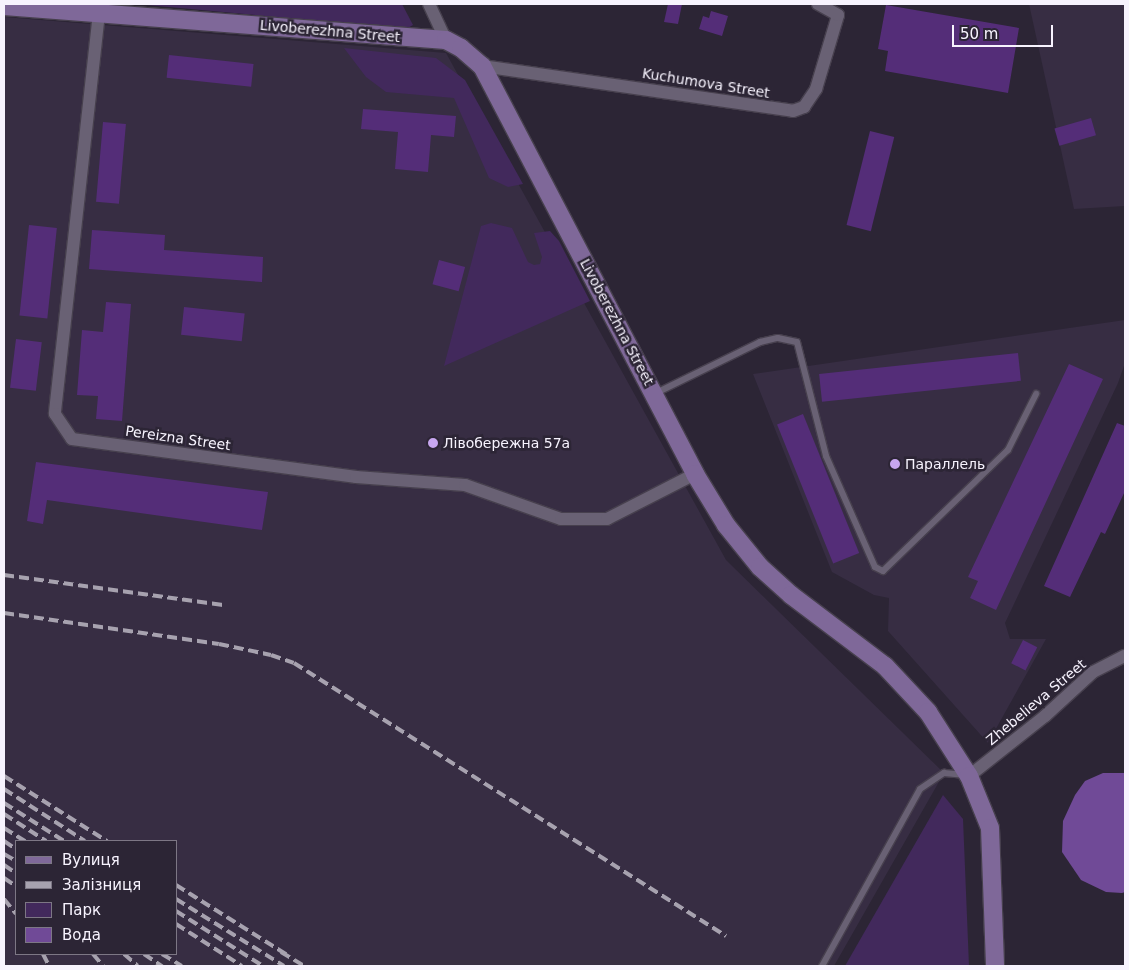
<!DOCTYPE html>
<meta charset="utf-8">
<style>
body{margin:0}
#map{position:relative;width:1129px;height:970px;overflow:hidden;background:#2c2535;font-family:"DejaVu Sans",sans-serif}
div>[style]{position:absolute}
.built>*{inset:0;background:#372d43}
.green>*{inset:0;background:#42295c}
.water>*{inset:0;background:#704a97}
.building>*{inset:0;background:#542d78;transform-origin:0 0}
.roads{filter:drop-shadow(1px 0 #47404e) drop-shadow(-1px 0 #47404e) drop-shadow(0 1px #47404e) drop-shadow(0 -1px #47404e)}
.service>*{height:6px;margin:-3px;padding:0 3px;transform-origin:3px;border-radius:3px;background:#696174}
.minor>*{height:12px;margin:-6px;padding:0 6px;transform-origin:6px;border-radius:6px;background:#696174}
.secondary>*{height:18px;margin:-9px;padding:0 9px;transform-origin:9px;border-radius:9px;background:#7f6899}
.rail>*{height:4px;margin-top:-2px;transform-origin:0;background:repeating-linear-gradient(90deg,#a7a2af 0 10px,transparent 0 15px)}
.dots>*{width:14px;height:14px;translate:-50% -50%;box-sizing:border-box;border:2px solid #2c2535;border-radius:50%}
span{translate:-50% -50%;white-space:nowrap;text-align:center;line-height:1.15;-webkit-text-stroke:5px #2c2535;paint-order:stroke}
.street-label{font-size:14px;color:#f7f3fe}
.poi-label{font-size:14px;color:#f7f3fe}
.left{translate:0 -50%;text-align:left}
.frame{position:absolute;inset:0;border:5px solid #f7f3fe;pointer-events:none}
.legend{position:absolute;left:15px;top:840px;width:162px;height:115px;box-sizing:border-box;background:#2c2535;border:1px solid #7d7785;margin:0;padding:6px 9px;list-style:none;font-size:15px;color:#f7f3fe}
.legend li{display:flex;align-items:center;gap:10px;height:25px}
.legend b{width:25px;border:1px solid #7d7785}
.scale{position:absolute;left:952px;top:25px;width:101px;height:22px;box-sizing:border-box;border:2px solid #f7f3fe;border-top:0;padding-left:6px;font-size:15px;line-height:18px;white-space:nowrap;color:#f7f3fe;-webkit-text-stroke:4px #2c2535;paint-order:stroke}
</style>
<div id="map">
<div class="built">
<i style="clip-path:polygon(1029px 4px,1125px 4px,1125px 206px,1074px 209px)"></i>
<i style="clip-path:polygon(evenodd,4px 17px,446px 53px,726px 560px,944px 773px,834px 966px,4px 966px,4px 17px,16px 841px,176px 841px,176px 954px,16px 954px,16px 841px)"></i>
<i style="clip-path:polygon(1125px 320px,1125px 363px,1118px 383px,1005px 623px,1010px 639px,1046px 639px,988px 743px,888px 631px,889px 598px,874px 595px,832px 572px,753px 374px)"></i>
</div>
<div class="green">
<i style="clip-path:polygon(136px 4px,402px 4px,413px 25px,406px 29px)"></i>
<i style="clip-path:polygon(344px 48px,436px 58px,465px 80px,523px 184px,508px 187px,489px 178px,454px 98px,386px 92px,366px 77px)"></i>
<i style="clip-path:polygon(491px 223px,512px 228px,528px 262px,534px 265px,540px 264px,542px 257px,534px 233px,550px 231px,559px 241px,590px 301px,444px 366px,481px 226px)"></i>
<i style="clip-path:polygon(943px 795px,963px 819px,969px 966px,845px 966px)"></i>
</div>
<div class="water">
<i style="clip-path:polygon(1103px 773px,1125px 773px,1125px 892px,1122px 893px,1106px 892px,1081px 880px,1062px 852px,1063px 821px,1075px 795px,1085px 781px)"></i>
</div>
<div class="building">
<i style="clip-path:polygon(668px 4px,682px 4px,678px 24px,664px 22px)"></i>
<i style="clip-path:polygon(886px 5px,1019px 28px,1008px 93px,885px 71px,888px 51px,878px 49px)"></i>
<i style="clip-path:polygon(711px 11px,728px 16px,722px 36px,699px 29px,703px 16px,709px 18px)"></i>
<i style="left:169px;top:55px;width:85px;height:23px;rotate:6deg"></i>
<i style="clip-path:polygon(363px 109px,456px 116px,454px 137px,431px 135px,428px 172px,395px 169px,398px 132px,361px 129px)"></i>
<i style="left:1091px;top:118px;width:18px;height:38px;rotate:74deg"></i>
<i style="left:103px;top:122px;width:23px;height:80px;rotate:5deg"></i>
<i style="left:870px;top:131px;width:25px;height:97px;rotate:14deg"></i>
<i style="left:29px;top:225px;width:28px;height:91px;rotate:6deg"></i>
<i style="clip-path:polygon(92px 230px,165px 235px,164px 250px,263px 257px,262px 282px,89px 269px)"></i>
<i style="left:439px;top:260px;width:27px;height:25px;rotate:15deg"></i>
<i style="clip-path:polygon(106px 302px,131px 304px,122px 421px,96px 419px,98px 396px,77px 395px,82px 330px,103px 332px)"></i>
<i style="left:184px;top:307px;width:61px;height:28px;rotate:6deg"></i>
<i style="left:16px;top:339px;width:26px;height:49px;rotate:7deg"></i>
<i style="left:1018px;top:353px;width:28px;height:200px;rotate:84deg"></i>
<i style="clip-path:polygon(1069px 364px,1103px 379px,996px 610px,970px 598px,978px 581px,968px 577px)"></i>
<i style="left:803px;top:414px;width:150px;height:28px;rotate:68deg"></i>
<i style="clip-path:polygon(1117px 423px,1125px 426px,1125px 491px,1105px 534px,1101px 532px,1070px 597px,1044px 586px)"></i>
<i style="clip-path:polygon(36px 462px,268px 492px,262px 530px,47px 500px,43px 524px,27px 521px)"></i>
<i style="left:1023px;top:640px;width:16px;height:26px;rotate:27deg"></i>
</div>
<div class="roads">
<div class="service">
<i style="left:656px;top:393px;width:116px;rotate:-26.1deg"></i>
<i style="left:760px;top:342px;width:18px;rotate:-13deg"></i>
<i style="left:778px;top:338px;width:19px;rotate:12deg"></i>
<i style="left:797px;top:342px;width:118px;rotate:75.7deg"></i>
<i style="left:826px;top:456px;width:121px;rotate:66.2deg"></i>
<i style="left:875px;top:567px;width:9px;rotate:27deg"></i>
<i style="left:883px;top:571px;width:174px;rotate:-44.1deg"></i>
<i style="left:1008px;top:450px;width:63px;rotate:-63.4deg"></i>
<i style="left:822px;top:966px;width:202px;rotate:-61deg"></i>
<i style="left:920px;top:789px;width:29px;rotate:-34deg"></i>
<i style="left:944px;top:773px;width:22px;rotate:5deg"></i>
</div>
<div class="minor">
<i style="left:429px;top:4px;width:40px;rotate:65deg"></i>
<i style="left:99px;top:13px;width:403px;rotate:96.3deg"></i>
<i style="left:55px;top:414px;width:30px;rotate:56deg"></i>
<i style="left:72px;top:439px;width:287px;rotate:7.6deg"></i>
<i style="left:356px;top:477px;width:109px;rotate:4.2deg"></i>
<i style="left:465px;top:485px;width:102px;rotate:19.5deg"></i>
<i style="left:561px;top:519px;width:46px"></i>
<i style="left:607px;top:519px;width:99px;rotate:-27.1deg"></i>
<i style="left:482px;top:66px;width:314px;rotate:8.2deg"></i>
<i style="left:793px;top:111px;width:12px;rotate:-20deg"></i>
<i style="left:804px;top:107px;width:22px;rotate:-56deg"></i>
<i style="left:816px;top:89px;width:77px;rotate:-73.4deg"></i>
<i style="left:838px;top:15px;width:23px;rotate:-151deg"></i>
<i style="left:969px;top:776px;width:97px;rotate:-38.3deg"></i>
<i style="left:1045px;top:716px;width:65px;rotate:-42.5deg"></i>
<i style="left:1093px;top:672px;width:36px;rotate:-27deg"></i>
</div>
<div class="secondary">
<i style="left:4px;top:6px;width:443px;rotate:4.4deg"></i>
<i style="left:446px;top:40px;width:17px;rotate:28deg"></i>
<i style="left:461px;top:48px;width:28px;rotate:41deg"></i>
<i style="left:482px;top:66px;width:460px;rotate:62.4deg"></i>
<i style="left:695px;top:474px;width:60px;rotate:58.7deg"></i>
<i style="left:726px;top:525px;width:54px;rotate:51deg"></i>
<i style="left:760px;top:567px;width:42px;rotate:42.1deg"></i>
<i style="left:791px;top:595px;width:118px;rotate:37.1deg"></i>
<i style="left:885px;top:666px;width:63px;rotate:46.9deg"></i>
<i style="left:928px;top:712px;width:76px;rotate:57.4deg"></i>
<i style="left:969px;top:776px;width:56px;rotate:68deg"></i>
<i style="left:990px;top:828px;width:138px;rotate:87.9deg"></i>
</div>
</div>
<div class="rail">
<i style="left:4px;top:575px;width:221px;rotate:7.8deg"></i>
<i style="left:4px;top:613px;width:217px;rotate:8.2deg"></i>
<i style="left:219px;top:644px;width:53px;rotate:11.9deg"></i>
<i style="left:271px;top:655px;width:24px;rotate:19deg"></i>
<i style="left:294px;top:663px;width:511px;rotate:32.29deg"></i>
<i style="left:4px;top:776px;width:122px;rotate:32.3deg"></i>
<i style="left:4px;top:789px;width:96px;rotate:32.7deg"></i>
<i style="left:4px;top:803px;width:71px;rotate:32.3deg"></i>
<i style="left:4px;top:814px;width:50px;rotate:32.7deg"></i>
<i style="left:4px;top:828px;width:25px;rotate:32deg"></i>
<i style="left:4px;top:841px;width:14px;rotate:34deg"></i>
<i style="left:4px;top:854px;width:14px;rotate:30deg"></i>
<i style="left:4px;top:865px;width:14px;rotate:34deg"></i>
<i style="left:4px;top:878px;width:14px;rotate:34deg"></i>
<i style="left:176px;top:885px;width:131px;rotate:32.2deg"></i>
<i style="left:4px;top:899px;width:19px;rotate:51deg"></i>
<i style="left:176px;top:899px;width:127px;rotate:31.8deg"></i>
<i style="left:176px;top:911px;width:103px;rotate:32.3deg"></i>
<i style="left:176px;top:924px;width:78px;rotate:32.5deg"></i>
<i style="left:281px;top:952px;width:27px;rotate:31deg"></i>
<i style="left:43px;top:954px;width:13px;rotate:63deg"></i>
<i style="left:93px;top:954px;width:16px;rotate:50deg"></i>
<i style="left:124px;top:954px;width:18px;rotate:41deg"></i>
<i style="left:144px;top:954px;width:22px;rotate:34deg"></i>
<i style="left:162px;top:954px;width:23px;rotate:31deg"></i>
</div>
<div class="dots">
<i style="left:433px;top:443px;background:#c7a6ef"></i>
<i style="left:895px;top:464px;background:#c7a6ef"></i>
</div>
<div class="street-label">
<span style="left:330px;top:31px;rotate:5deg">Livoberezhna Street</span>
<span style="left:706px;top:83px;rotate:9deg">Kuchumova Street</span>
<span style="left:617px;top:322px;rotate:62deg">Livoberezhna Street</span>
<span style="left:178px;top:438px;rotate:8deg">Pereizna Street</span>
<span style="left:1036px;top:702px;rotate:-40deg">Zhebelieva Street</span>
</div>
<div class="poi-label">
<span class="left" style="left:443px;top:443px">Лівобережна 57а</span>
<span class="left" style="left:905px;top:464px">Параллель</span>
</div>
<div class="frame"></div>
<ul class="legend">
<li><b style="height:6px;background:#7f6899"></b>Вулиця</li>
<li><b style="height:6px;background:#a7a2af"></b>Залізниця</li>
<li><b style="height:14px;background:#42295c"></b>Парк</li>
<li><b style="height:14px;background:#704a97"></b>Вода</li>
</ul>
<div class="scale">50 m</div>
</div>
